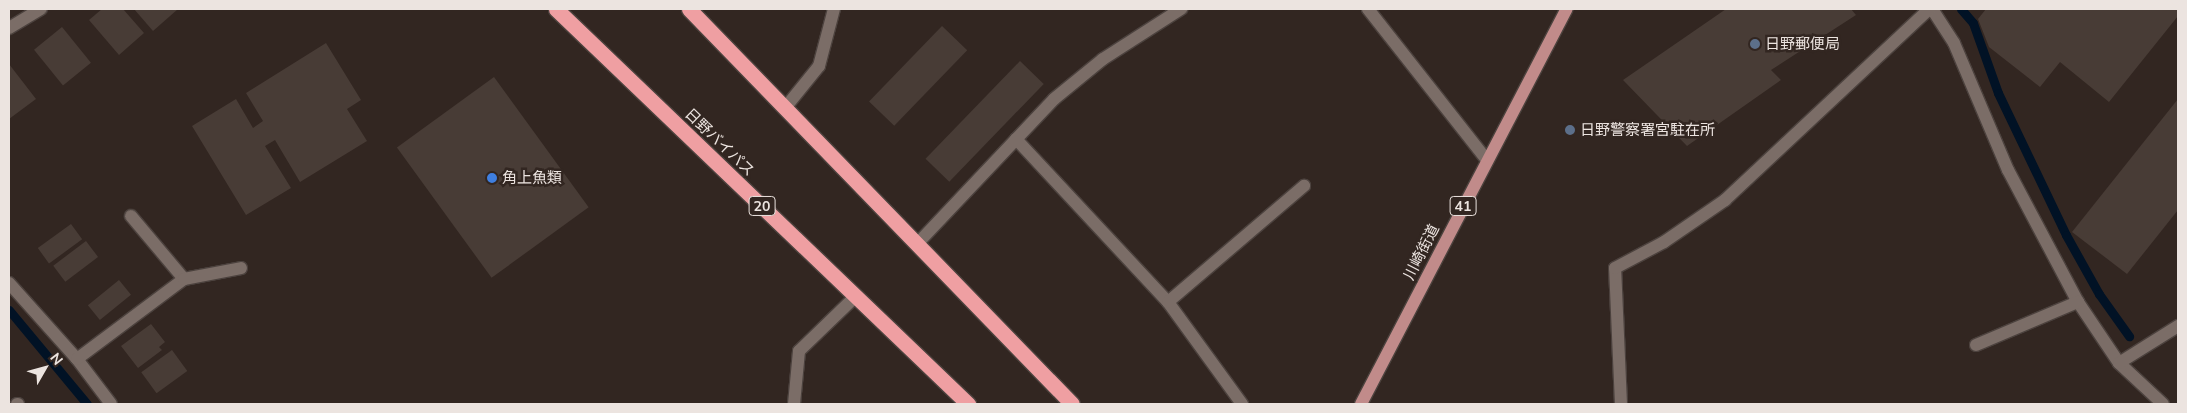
<!DOCTYPE html>
<meta charset="utf-8">
<style>
body{margin:0}
#map{position:relative;width:2187px;height:413px;overflow:hidden;background:#322621;font-family:Mulish,"Noto Sans JP",sans-serif}
div>[style]{position:absolute}
.stream>*{height:9px;margin:-4.5px;padding:0 4.5px;transform-origin:4.5px;border-radius:4.5px;background:#011225}
.building>*{inset:0;background:#483c36;transform-origin:0 0}
.roads{filter:drop-shadow(1px 0 #4c423e) drop-shadow(-1px 0 #4c423e) drop-shadow(0 1px #4c423e) drop-shadow(0 -1px #4c423e)}
.minor>*{height:12px;margin:-6px;padding:0 6px;transform-origin:6px;border-radius:6px;background:#7b6d67}
.major>*{height:12px;margin:-6px;padding:0 6px;transform-origin:6px;border-radius:6px;background:#c18b8a}
.highway>*{height:15px;margin:-7.5px;padding:0 7.5px;transform-origin:7.5px;border-radius:7.5px;background:#ef9fa2}
.dots>*{width:14px;height:14px;translate:-50% -50%;box-sizing:border-box;border:2px solid #322621;border-radius:50%}
span{translate:-50% -50%;white-space:nowrap;text-align:center;line-height:1.15;-webkit-text-stroke:5px #322621;paint-order:stroke}
.shield-label span{padding:1px 4px;background:#322621;border:1px solid;border-radius:4px;-webkit-text-stroke-width:0}
.shield-label{font-size:14px;color:#ece4e0;font-weight:700}
.poi-label{font-size:15px;color:#ece4e0}
.left{translate:0 -50%;text-align:left}
.street-label{font-size:15px;color:#ece4e0}
.frame{position:absolute;inset:0;border:10px solid #ece4e0;pointer-events:none}
.north{position:absolute;left:20px;top:343px;width:50px;height:50px;-webkit-text-stroke:4px #322621;paint-order:stroke;rotate:52deg;font-size:14px;font-weight:700;line-height:20px;text-align:center;color:#ece4e0}
.north::after{content:'';display:block;margin:auto;width:18px;height:22px;background:#ece4e0;clip-path:polygon(50% 0,100% 100%,50% 72%,0 100%)}
</style>
<div id="map">
<div class="stream">
<i style="left:1961px;top:9px;width:18px;rotate:49deg"></i>
<i style="left:1973px;top:23px;width:74px;rotate:70.3deg"></i>
<i style="left:1998px;top:93px;width:157px;rotate:64.4deg"></i>
<i style="left:2066px;top:235px;width:68px;rotate:60.8deg"></i>
<i style="left:2099px;top:294px;width:52px;rotate:54.5deg"></i>
<i style="left:9px;top:310px;width:122px;rotate:50.3deg"></i>
</div>
<div class="building">
<i style="clip-path:polygon(102px 9px,123px 9px,144px 33px,119px 55px,89px 20px)"></i>
<i style="clip-path:polygon(134px 9px,178px 9px,153px 31px)"></i>
<i style="clip-path:polygon(1726px 9px,1851px 9px,1856px 15px,1771px 70px,1781px 80px,1687px 146px,1623px 80px)"></i>
<i style="clip-path:polygon(1986px 9px,2178px 9px,2178px 16px,2109px 102px,2060px 62px,2040px 87px,1989px 47px,1978px 19px)"></i>
<i style="left:942px;top:26px;width:35px;height:105px;rotate:44deg"></i>
<i style="left:62px;top:27px;width:46px;height:36px;rotate:51deg"></i>
<i style="clip-path:polygon(326px 43px,361px 100px,347px 109px,367px 141px,300px 182px,275px 140px,265px 146px,291px 188px,246px 215px,192px 126px,236px 99px,253px 128px,263px 121px,246px 93px)"></i>
<i style="left:1020px;top:61px;width:33px;height:136px;rotate:44deg"></i>
<i style="clip-path:polygon(9px 64px,36px 99px,9px 119px)"></i>
<i style="left:494px;top:77px;width:161px;height:120px;rotate:54deg"></i>
<i style="clip-path:polygon(2178px 99px,2178px 210px,2127px 274px,2072px 232px)"></i>
<i style="left:71px;top:224px;width:19px;height:41px;rotate:54deg"></i>
<i style="left:86px;top:241px;width:20px;height:41px;rotate:53deg"></i>
<i style="left:119px;top:280px;width:19px;height:40px;rotate:51deg"></i>
<i style="clip-path:polygon(151px 324px,165px 342px,159px 347px,162px 350px,138px 368px,121px 346px)"></i>
<i style="left:172px;top:350px;width:26px;height:38px;rotate:54deg"></i>
</div>
<div class="roads">
<div class="minor">
<i style="left:1368px;top:9px;width:192px;rotate:51.8deg"></i>
<i style="left:1932px;top:9px;width:40px;rotate:57.1deg"></i>
<i style="left:1954px;top:43px;width:138px;rotate:67deg"></i>
<i style="left:2008px;top:170px;width:149px;rotate:62.1deg"></i>
<i style="left:2078px;top:302px;width:73px;rotate:56.1deg"></i>
<i style="left:2119px;top:363px;width:60px;rotate:43deg"></i>
<i style="left:9px;top:28px;width:37px;rotate:-31deg"></i>
<i style="left:785px;top:108px;width:54px;rotate:-51deg"></i>
<i style="left:819px;top:66px;width:59px;rotate:-75.3deg"></i>
<i style="left:1016px;top:139px;width:223px;rotate:47deg"></i>
<i style="left:1168px;top:302px;width:126px;rotate:54deg"></i>
<i style="left:131px;top:216px;width:82px;rotate:49.9deg"></i>
<i style="left:917px;top:244px;width:199px;rotate:-46.6deg"></i>
<i style="left:1054px;top:99px;width:63px;rotate:-39.2deg"></i>
<i style="left:1103px;top:59px;width:93px;rotate:-32.7deg"></i>
<i style="left:9px;top:283px;width:102px;rotate:48.2deg"></i>
<i style="left:77px;top:359px;width:56px;rotate:52.9deg"></i>
<i style="left:1168px;top:302px;width:179px;rotate:-40.5deg"></i>
<i style="left:1976px;top:345px;width:111px;rotate:-22.9deg"></i>
<i style="left:77px;top:359px;width:134px;rotate:-36.8deg"></i>
<i style="left:184px;top:279px;width:58px;rotate:-10.9deg"></i>
<i style="left:2119px;top:363px;width:70px;rotate:-32.1deg"></i>
<i style="left:17px;top:404px;width:1px"></i>
<i style="left:794px;top:404px;width:53px;rotate:-84.6deg"></i>
<i style="left:799px;top:351px;width:79px;rotate:-44deg"></i>
<i style="left:1621px;top:404px;width:136px;rotate:-92.5deg"></i>
<i style="left:1615px;top:268px;width:55px;rotate:-28deg"></i>
<i style="left:1664px;top:242px;width:74px;rotate:-34.5deg"></i>
<i style="left:1725px;top:200px;width:279px;rotate:-43.1deg"></i>
</div>
<div class="major">
<i style="left:1361px;top:404px;width:445px;rotate:-62.5deg"></i>
</div>
<div class="highway">
<i style="left:556px;top:9px;width:571px;rotate:43.79deg"></i>
<i style="left:689px;top:9px;width:550px;rotate:45.88deg"></i>
</div>
</div>
<div class="dots">
<i style="left:1755px;top:44px;background:#5c6f8a"></i>
<i style="left:1570px;top:130px;background:#5c6f8a"></i>
<i style="left:492px;top:178px;background:#3f7fe0"></i>
</div>
<div class="shield-label">
<span style="left:762px;top:206px">20</span>
<span style="left:1463px;top:206px">41</span>
</div>
<div class="poi-label">
<span class="left" style="left:1765px;top:44px">日野郵便局</span>
<span class="left" style="left:1580px;top:130px">日野警察署宮駐在所</span>
<span class="left" style="left:502px;top:178px">角上魚類</span>
</div>
<div class="street-label">
<span style="left:720px;top:142px;rotate:44deg">日野バイパス</span>
<span style="left:1421px;top:252px;rotate:-63deg">川崎街道</span>
</div>
<div class="frame"></div>
<div class="north">N</div>
</div>
